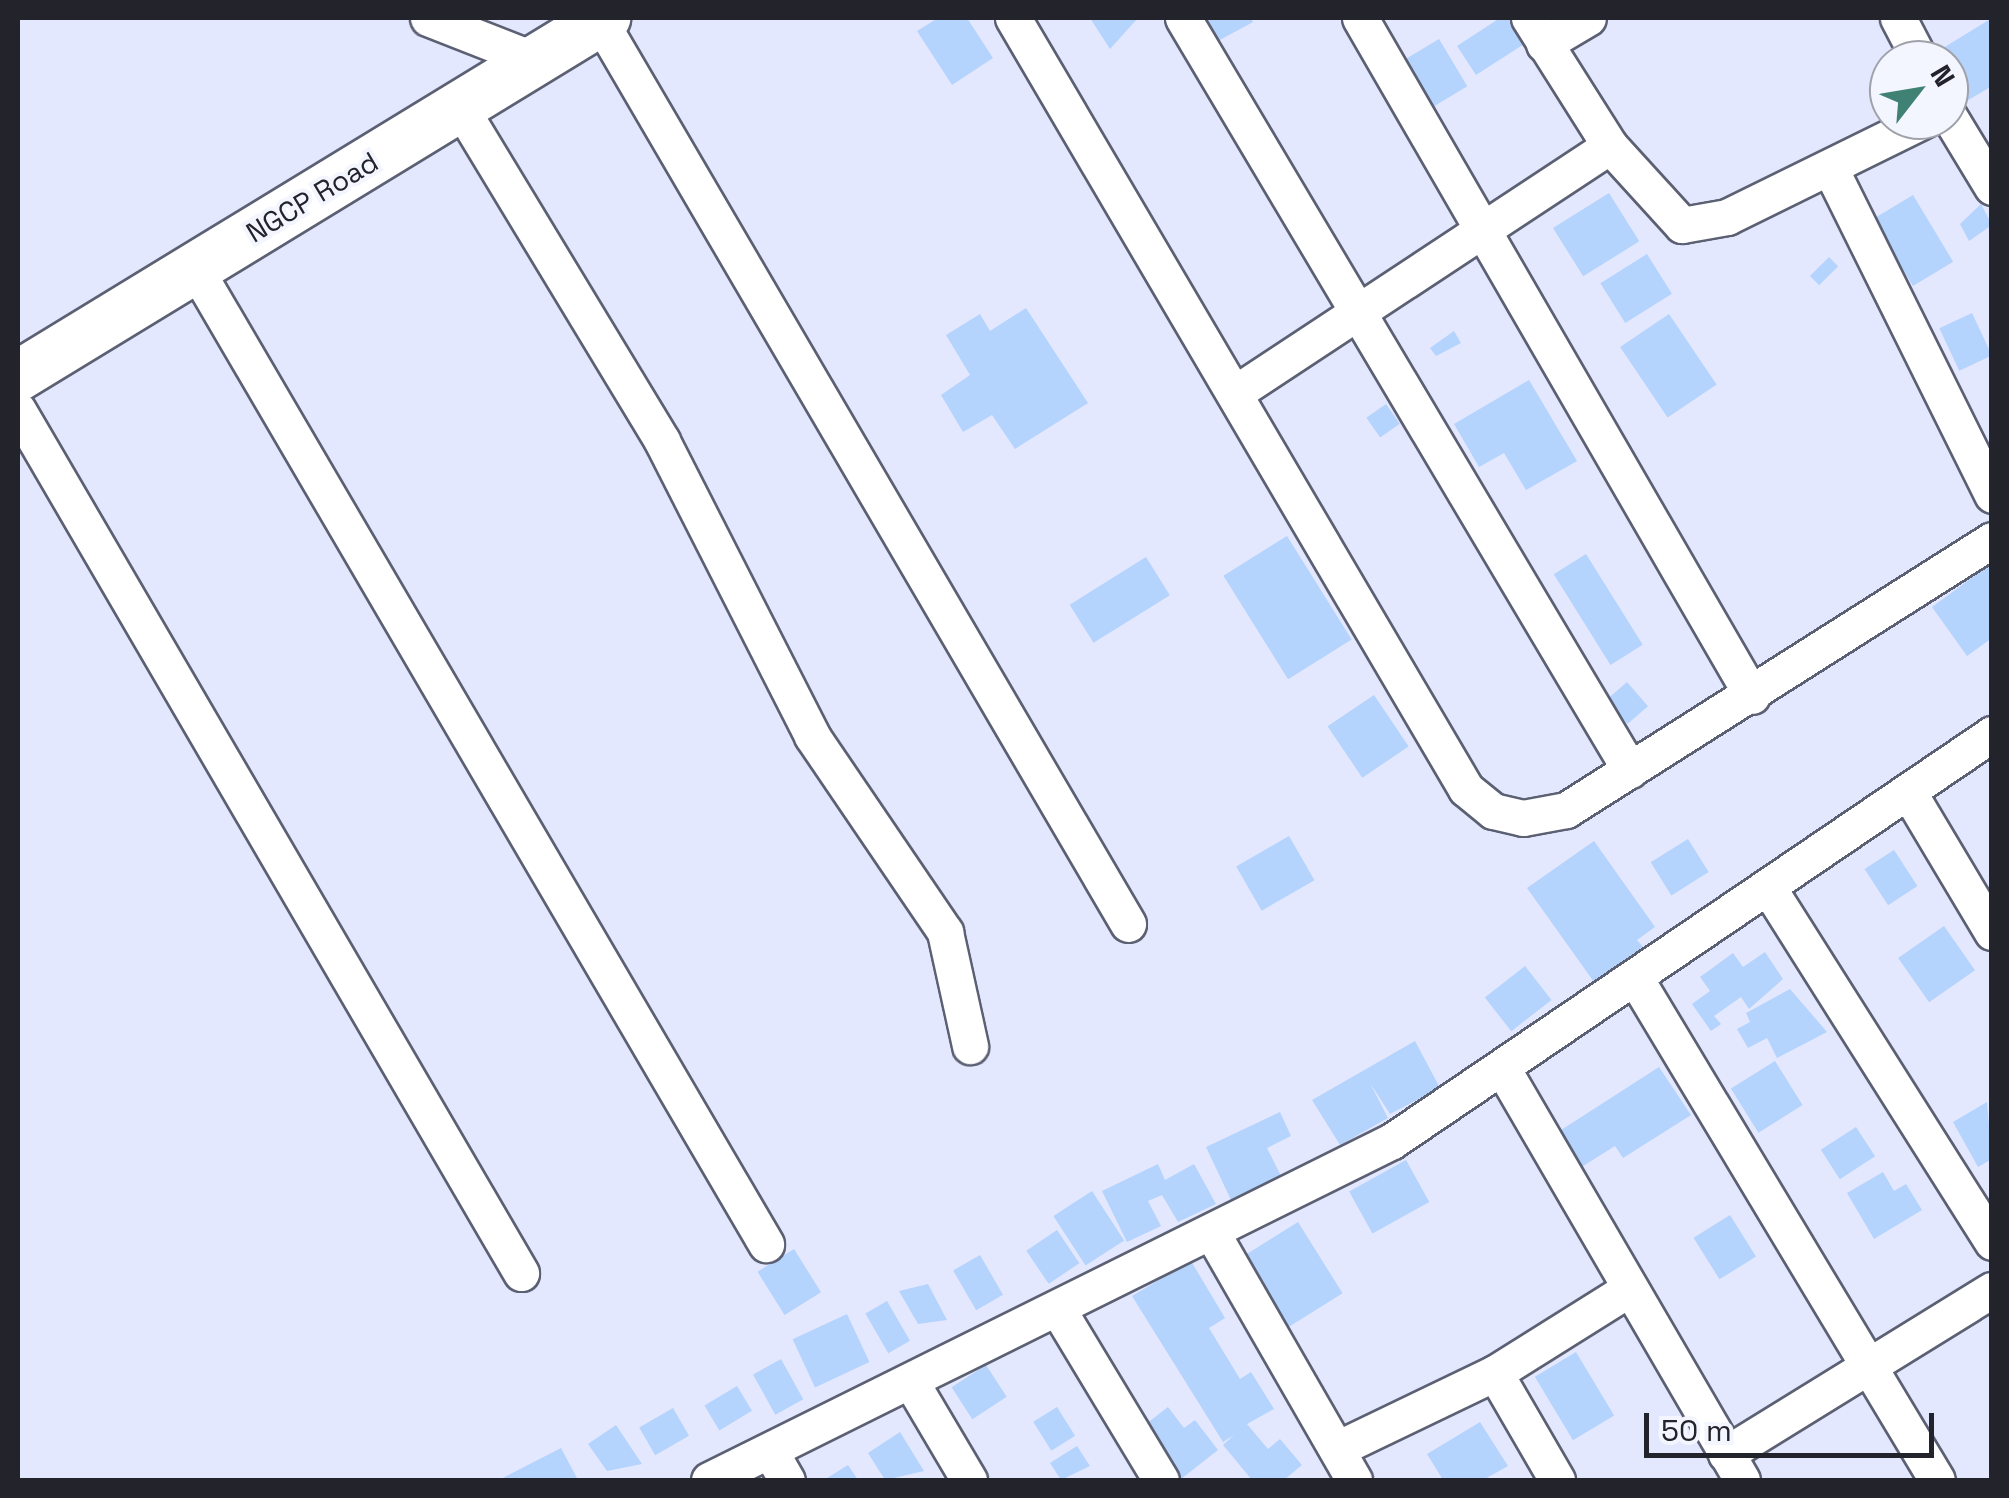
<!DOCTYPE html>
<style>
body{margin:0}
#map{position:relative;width:2009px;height:1498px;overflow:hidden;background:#e4e8fe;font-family:"Space Grotesk",sans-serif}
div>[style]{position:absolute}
.building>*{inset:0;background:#b4d3fd;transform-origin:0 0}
.roads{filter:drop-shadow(2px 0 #5c6073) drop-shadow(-2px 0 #5c6073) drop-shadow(0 2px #5c6073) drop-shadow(0 -2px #5c6073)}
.street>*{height:35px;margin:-17.5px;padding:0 17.5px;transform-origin:17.5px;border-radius:17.5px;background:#fff}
.secondary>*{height:50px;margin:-25px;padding:0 25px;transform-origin:25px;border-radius:25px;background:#fff}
span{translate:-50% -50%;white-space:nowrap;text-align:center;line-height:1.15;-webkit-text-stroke:8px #f4f6ff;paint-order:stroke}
.street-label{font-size:28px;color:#22232b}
.frame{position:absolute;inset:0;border:20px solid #22232b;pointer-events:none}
.north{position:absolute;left:1869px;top:40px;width:100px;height:100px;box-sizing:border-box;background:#f4f6ff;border:2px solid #a0a2aa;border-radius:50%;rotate:59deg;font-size:28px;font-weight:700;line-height:40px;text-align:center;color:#22232b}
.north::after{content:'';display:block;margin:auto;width:35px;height:45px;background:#3f8173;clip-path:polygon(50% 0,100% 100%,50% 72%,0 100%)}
.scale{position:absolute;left:1644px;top:1413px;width:290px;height:45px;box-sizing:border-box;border:5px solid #22232b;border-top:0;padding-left:12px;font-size:30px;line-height:35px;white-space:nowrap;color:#22232b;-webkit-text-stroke:8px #f4f6ff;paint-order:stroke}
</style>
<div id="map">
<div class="building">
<i style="clip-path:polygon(938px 18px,967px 18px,993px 58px,952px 85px,917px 31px)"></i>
<i style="clip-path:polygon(1090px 18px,1138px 18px,1110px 49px)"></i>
<i style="clip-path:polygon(1206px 18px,1251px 18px,1253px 22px,1218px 41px)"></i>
<i style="clip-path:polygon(1500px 18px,1511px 18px,1527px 42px,1476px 75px,1457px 46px)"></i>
<i style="clip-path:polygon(1992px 18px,1992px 86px,1965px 102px,1949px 60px,1935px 53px)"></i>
<i style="left:1439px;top:39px;width:55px;height:49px;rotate:59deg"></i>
<i style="left:1609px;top:193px;width:57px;height:66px;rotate:58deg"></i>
<i style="left:1913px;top:195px;width:78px;height:47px;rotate:59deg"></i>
<i style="clip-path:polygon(1981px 204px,1992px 225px,1969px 241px,1960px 224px)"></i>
<i style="left:1647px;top:254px;width:47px;height:55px;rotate:58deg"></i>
<i style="left:1829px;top:257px;width:13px;height:27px;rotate:45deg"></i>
<i style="clip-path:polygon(1026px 308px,1088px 403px,1015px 449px,992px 415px,963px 432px,941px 395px,970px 375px,946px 335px,980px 314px,990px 331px)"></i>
<i style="left:1972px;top:313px;width:47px;height:36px;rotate:65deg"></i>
<i style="left:1669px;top:314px;width:85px;height:59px;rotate:56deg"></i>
<i style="clip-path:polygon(1454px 331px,1461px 343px,1436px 356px,1430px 348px)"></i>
<i style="clip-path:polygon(1529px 380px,1577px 461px,1526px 490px,1504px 453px,1479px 467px,1454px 424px)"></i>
<i style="left:1386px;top:404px;width:24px;height:24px;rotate:55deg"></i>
<i style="left:1287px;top:536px;width:122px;height:75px;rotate:58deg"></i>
<i style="left:1586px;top:554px;width:107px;height:38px;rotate:58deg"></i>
<i style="left:1146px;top:557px;width:45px;height:90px;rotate:58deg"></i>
<i style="clip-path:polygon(1992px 563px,1992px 638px,1967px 656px,1932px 607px)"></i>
<i style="left:1627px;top:682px;width:32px;height:27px;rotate:49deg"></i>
<i style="left:1374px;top:695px;width:62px;height:56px;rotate:56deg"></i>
<i style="left:1289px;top:836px;width:51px;height:61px;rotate:60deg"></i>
<i style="left:1688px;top:839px;width:39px;height:44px;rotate:58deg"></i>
<i style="clip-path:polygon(1594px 841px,1655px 927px,1637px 940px,1643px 947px,1594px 982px,1527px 888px)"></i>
<i style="left:1894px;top:850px;width:43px;height:35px;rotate:57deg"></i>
<i style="left:1944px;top:926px;width:54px;height:56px;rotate:55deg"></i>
<i style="clip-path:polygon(1765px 952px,1783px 979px,1749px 1009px,1741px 997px,1714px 1016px,1721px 1024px,1711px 1031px,1692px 1004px,1710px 991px,1700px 977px,1733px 953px,1743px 967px)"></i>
<i style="left:1525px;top:966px;width:43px;height:51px;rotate:52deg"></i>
<i style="clip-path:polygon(1790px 989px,1827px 1032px,1777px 1058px,1767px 1038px,1748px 1048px,1737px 1029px,1750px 1022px,1746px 1013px)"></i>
<i style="clip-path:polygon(1415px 1041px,1440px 1088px,1390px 1114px,1370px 1083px,1388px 1118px,1340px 1145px,1312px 1100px)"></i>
<i style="left:1775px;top:1061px;width:52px;height:52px;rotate:58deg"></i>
<i style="clip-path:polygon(1659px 1067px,1691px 1115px,1623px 1158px,1615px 1146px,1580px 1168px,1558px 1132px)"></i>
<i style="clip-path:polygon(1987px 1102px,1992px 1159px,1978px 1167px,1953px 1122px)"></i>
<i style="clip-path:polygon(1280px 1112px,1291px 1136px,1267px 1148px,1282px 1178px,1231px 1200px,1206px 1147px)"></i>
<i style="left:1856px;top:1127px;width:35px;height:42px;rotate:57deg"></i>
<i style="left:1406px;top:1160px;width:48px;height:65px;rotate:61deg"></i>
<i style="clip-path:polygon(1158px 1164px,1165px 1180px,1194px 1164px,1216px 1204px,1178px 1222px,1162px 1195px,1148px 1201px,1161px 1226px,1127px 1242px,1102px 1191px)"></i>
<i style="clip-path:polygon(1883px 1172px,1894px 1191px,1906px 1184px,1922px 1210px,1874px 1239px,1847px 1193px)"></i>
<i style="left:1092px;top:1191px;width:59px;height:46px;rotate:57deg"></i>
<i style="left:1730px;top:1215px;width:49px;height:43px;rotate:58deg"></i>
<i style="left:1298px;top:1222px;width:84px;height:65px;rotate:58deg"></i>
<i style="left:1057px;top:1230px;width:40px;height:37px;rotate:56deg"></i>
<i style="left:794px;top:1249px;width:51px;height:43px;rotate:58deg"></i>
<i style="left:980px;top:1255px;width:46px;height:31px;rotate:60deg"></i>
<i style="clip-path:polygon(1191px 1261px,1225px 1318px,1209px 1328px,1240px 1379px,1251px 1372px,1274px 1409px,1247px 1424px,1268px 1449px,1280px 1439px,1302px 1465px,1284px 1480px,1252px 1480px,1223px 1445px,1234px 1435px,1223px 1442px,1132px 1296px)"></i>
<i style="clip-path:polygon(928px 1284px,947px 1320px,918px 1324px,899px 1291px)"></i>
<i style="left:887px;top:1301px;width:46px;height:25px;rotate:60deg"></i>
<i style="left:847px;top:1314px;width:53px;height:60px;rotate:65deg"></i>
<i style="left:1576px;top:1352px;width:74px;height:48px;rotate:59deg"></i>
<i style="left:781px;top:1359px;width:46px;height:32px;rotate:61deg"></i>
<i style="left:986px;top:1365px;width:38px;height:41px;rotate:57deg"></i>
<i style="left:737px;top:1386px;width:29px;height:38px;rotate:59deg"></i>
<i style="left:1057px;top:1407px;width:34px;height:28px;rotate:58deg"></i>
<i style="clip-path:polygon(1168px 1407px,1184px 1428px,1195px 1420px,1218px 1450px,1181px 1479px,1142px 1427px)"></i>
<i style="left:673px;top:1408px;width:32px;height:39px;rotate:60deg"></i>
<i style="clip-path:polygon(1480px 1422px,1508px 1466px,1483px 1480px,1443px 1480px,1427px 1454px)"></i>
<i style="clip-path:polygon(616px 1425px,642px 1464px,607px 1471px,588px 1444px)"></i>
<i style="clip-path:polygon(900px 1432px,924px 1471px,885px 1480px,868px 1453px)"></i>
<i style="clip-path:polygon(1077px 1446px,1090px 1466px,1061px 1480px,1050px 1463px)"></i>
<i style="clip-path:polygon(561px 1448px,578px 1480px,499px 1480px)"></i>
<i style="clip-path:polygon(848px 1465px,858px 1480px,824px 1480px)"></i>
</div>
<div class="roads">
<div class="street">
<i style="left:428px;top:18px;width:115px;rotate:21.4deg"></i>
<i style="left:1013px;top:18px;width:894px;rotate:59.56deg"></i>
<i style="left:1466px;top:789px;width:35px;rotate:39deg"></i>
<i style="left:1493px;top:811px;width:31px;rotate:13deg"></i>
<i style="left:1523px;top:818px;width:44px;rotate:-10.5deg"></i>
<i style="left:1566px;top:810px;width:504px;rotate:-32.37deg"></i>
<i style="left:1183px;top:18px;width:875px;rotate:59.27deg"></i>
<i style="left:1360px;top:18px;width:783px;rotate:59.96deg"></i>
<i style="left:1529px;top:18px;width:151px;rotate:57.7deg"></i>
<i style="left:1610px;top:146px;width:107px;rotate:47.7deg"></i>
<i style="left:1682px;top:225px;width:46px;rotate:-10.1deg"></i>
<i style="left:1727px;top:217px;width:220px;rotate:-26.2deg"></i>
<i style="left:1898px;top:18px;width:47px;rotate:62.4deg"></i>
<i style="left:600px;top:21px;width:1046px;rotate:59.68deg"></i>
<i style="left:1544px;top:44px;width:51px;rotate:-30.6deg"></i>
<i style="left:460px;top:107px;width:390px;rotate:58.8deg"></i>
<i style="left:662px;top:441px;width:331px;rotate:63deg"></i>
<i style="left:812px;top:736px;width:237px;rotate:55.8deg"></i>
<i style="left:945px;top:932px;width:117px;rotate:77.6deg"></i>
<i style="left:1949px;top:116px;width:83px;rotate:58.8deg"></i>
<i style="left:1830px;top:168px;width:365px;rotate:63.6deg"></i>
<i style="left:195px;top:268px;width:1131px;rotate:59.67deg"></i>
<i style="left:1235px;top:393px;width:449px;rotate:-33.4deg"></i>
<i style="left:18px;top:410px;width:999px;rotate:59.76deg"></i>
<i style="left:1909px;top:793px;width:162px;rotate:59.2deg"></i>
<i style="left:1771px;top:892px;width:414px;rotate:57.7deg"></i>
<i style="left:1637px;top:981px;width:582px;rotate:58.99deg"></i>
<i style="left:1504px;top:1071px;width:473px;rotate:59.8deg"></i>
<i style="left:1212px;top:1233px;width:285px;rotate:60.1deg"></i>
<i style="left:1059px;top:1311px;width:197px;rotate:58.9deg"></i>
<i style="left:1495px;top:1373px;width:124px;rotate:59.9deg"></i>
<i style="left:911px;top:1382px;width:114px;rotate:59.4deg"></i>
<i style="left:1337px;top:1449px;width:175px;rotate:-25.7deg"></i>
<i style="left:1495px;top:1373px;width:158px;rotate:-32.1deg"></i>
<i style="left:770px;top:1451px;width:34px;rotate:60deg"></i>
<i style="left:1726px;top:1454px;width:312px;rotate:-31.7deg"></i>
<i style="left:709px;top:1480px;width:763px;rotate:-26.4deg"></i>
<i style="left:1392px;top:1141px;width:725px;rotate:-34.15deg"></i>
</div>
<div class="secondary">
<i style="left:18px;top:376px;width:688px;rotate:-31.38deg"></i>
</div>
</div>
<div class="street-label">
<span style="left:312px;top:197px;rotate:-31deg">NGCP Road</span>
</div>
<div class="frame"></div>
<div class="north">N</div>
<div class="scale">50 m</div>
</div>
